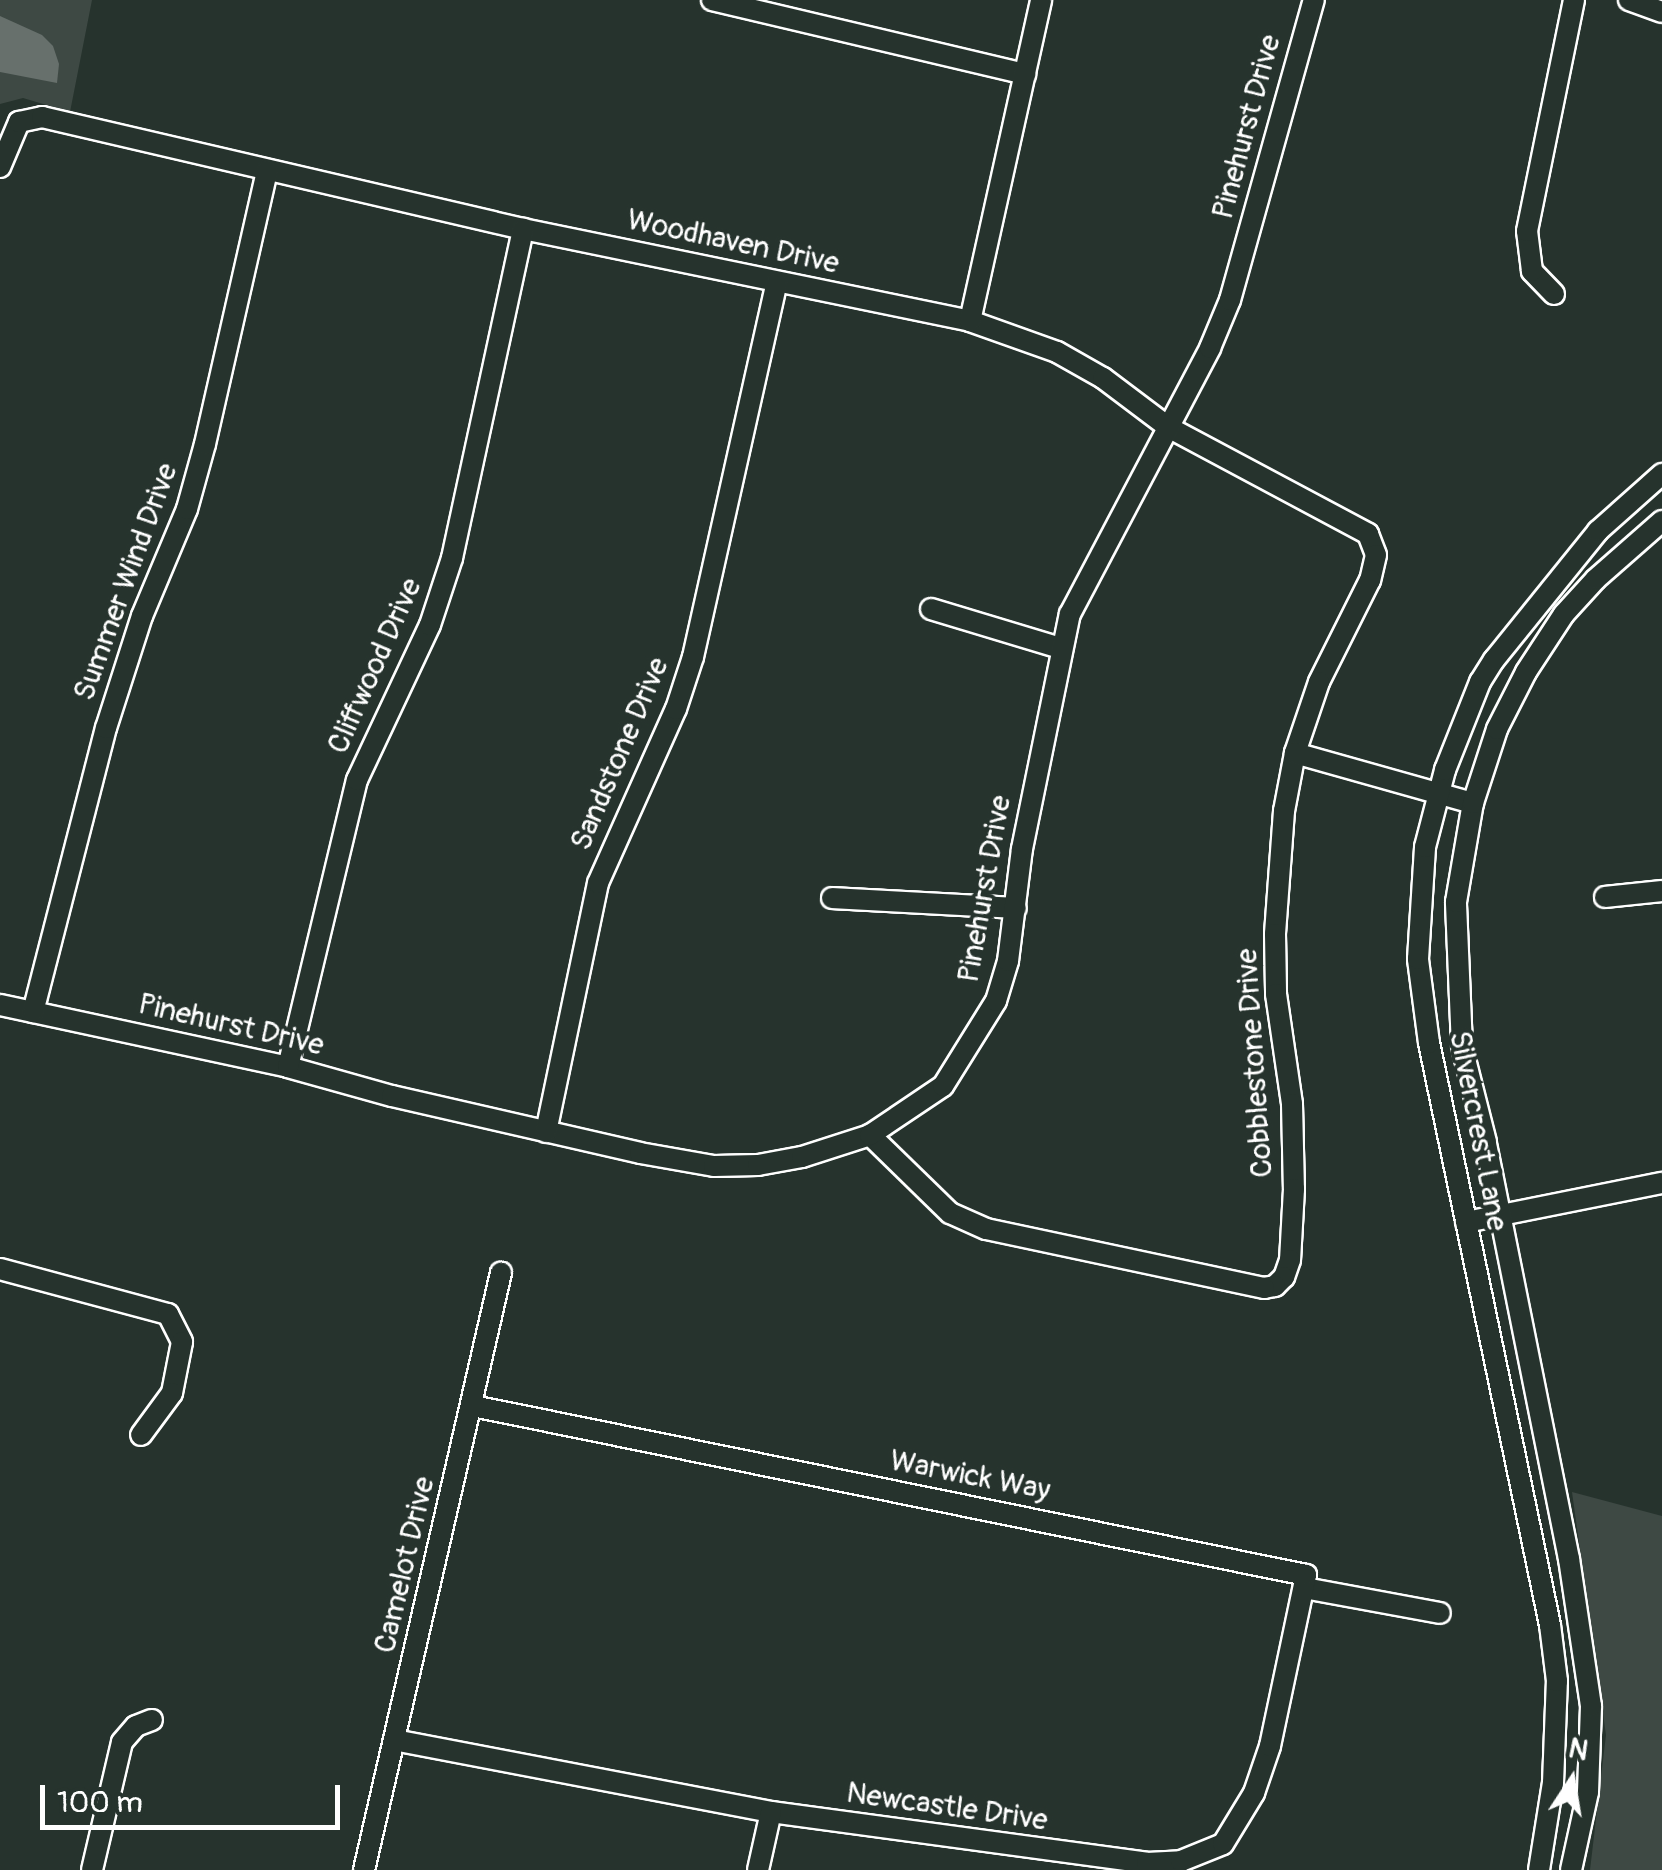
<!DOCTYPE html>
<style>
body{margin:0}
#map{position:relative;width:1662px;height:1870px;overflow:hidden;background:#26332d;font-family:Pangolin,sans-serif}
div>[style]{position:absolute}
.green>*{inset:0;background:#3e4944}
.water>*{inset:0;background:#67706c}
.roads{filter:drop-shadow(2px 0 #fff) drop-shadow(-2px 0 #fff) drop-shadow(0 2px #fff) drop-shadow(0 -2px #fff)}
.minor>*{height:20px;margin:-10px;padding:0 10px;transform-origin:10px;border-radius:10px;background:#26332d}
span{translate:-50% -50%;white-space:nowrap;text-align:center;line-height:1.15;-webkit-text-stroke:8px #26332d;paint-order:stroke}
.street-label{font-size:30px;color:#fff}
.north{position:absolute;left:1522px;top:1730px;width:100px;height:100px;-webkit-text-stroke:8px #26332d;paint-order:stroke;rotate:12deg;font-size:28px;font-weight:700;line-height:40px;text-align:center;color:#fff}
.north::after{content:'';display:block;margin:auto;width:35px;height:45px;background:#fff;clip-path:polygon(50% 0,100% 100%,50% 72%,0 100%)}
.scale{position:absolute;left:40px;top:1785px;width:300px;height:45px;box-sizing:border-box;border:5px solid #fff;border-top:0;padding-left:12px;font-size:30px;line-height:35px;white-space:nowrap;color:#fff;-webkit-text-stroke:8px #26332d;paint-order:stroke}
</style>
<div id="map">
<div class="green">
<i style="clip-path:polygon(0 0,92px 0,70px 112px,23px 98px,0 104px)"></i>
<i style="clip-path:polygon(1572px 1492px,1662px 1516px,1662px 1870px,1590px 1870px,1606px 1735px)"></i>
</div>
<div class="water">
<i style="clip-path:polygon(0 16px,42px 35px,53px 46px,59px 64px,57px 83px,0 72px)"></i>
</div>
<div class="roads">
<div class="minor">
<i style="left:712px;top:0;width:322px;rotate:13.3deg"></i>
<i style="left:1629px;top:0;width:35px;rotate:20deg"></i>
<i style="left:0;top:167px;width:49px;rotate:-67.1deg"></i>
<i style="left:19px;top:122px;width:24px;rotate:-12deg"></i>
<i style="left:42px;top:117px;width:494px;rotate:13.1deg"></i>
<i style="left:523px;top:229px;width:456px;rotate:11.6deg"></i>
<i style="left:970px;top:321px;width:92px;rotate:19.6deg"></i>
<i style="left:1057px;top:352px;width:53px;rotate:29.5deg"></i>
<i style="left:1103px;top:378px;width:81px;rotate:37deg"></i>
<i style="left:1168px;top:427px;width:227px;rotate:28.1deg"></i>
<i style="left:1368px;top:534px;width:22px;rotate:69deg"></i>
<i style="left:1376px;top:555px;width:26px;rotate:103deg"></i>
<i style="left:1370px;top:580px;width:114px;rotate:116.6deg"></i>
<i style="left:1319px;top:682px;width:75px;rotate:108.7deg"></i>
<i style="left:1295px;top:753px;width:59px;rotate:100.7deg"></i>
<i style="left:1284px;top:811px;width:123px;rotate:94.2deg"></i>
<i style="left:1275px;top:934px;width:60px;rotate:89deg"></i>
<i style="left:1276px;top:994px;width:111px;rotate:81.7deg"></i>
<i style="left:1292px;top:1104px;width:85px;rotate:88.7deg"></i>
<i style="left:1294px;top:1189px;width:71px;rotate:93.2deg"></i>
<i style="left:1290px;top:1260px;width:18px;rotate:109deg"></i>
<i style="left:1284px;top:1277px;width:13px;rotate:135deg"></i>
<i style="left:1275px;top:1286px;width:11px;rotate:170deg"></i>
<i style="left:1264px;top:1288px;width:284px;rotate:-168deg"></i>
<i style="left:986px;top:1229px;width:39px;rotate:-156deg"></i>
<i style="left:950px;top:1213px;width:112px;rotate:-135.7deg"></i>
<i style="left:1554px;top:294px;width:32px;rotate:-134deg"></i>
<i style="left:1532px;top:271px;width:40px;rotate:-97.1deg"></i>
<i style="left:1527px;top:231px;width:236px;rotate:-78.5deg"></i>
<i style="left:970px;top:321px;width:329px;rotate:-77.5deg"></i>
<i style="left:931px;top:609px;width:135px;rotate:16.8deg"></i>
<i style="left:1295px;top:753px;width:185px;rotate:15.7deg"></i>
<i style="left:1605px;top:897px;width:57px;rotate:-6deg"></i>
<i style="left:832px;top:898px;width:184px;rotate:3.1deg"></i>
<i style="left:0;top:1005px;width:295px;rotate:12.1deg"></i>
<i style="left:288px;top:1067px;width:108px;rotate:15.6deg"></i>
<i style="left:392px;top:1096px;width:254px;rotate:12.9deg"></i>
<i style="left:640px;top:1153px;width:75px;rotate:10deg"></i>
<i style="left:714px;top:1166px;width:44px;rotate:-1.3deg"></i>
<i style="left:758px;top:1165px;width:45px;rotate:-10.3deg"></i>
<i style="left:802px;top:1157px;width:71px;rotate:-17.9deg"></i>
<i style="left:870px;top:1135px;width:88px;rotate:-33.9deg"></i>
<i style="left:943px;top:1086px;width:100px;rotate:-58.1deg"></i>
<i style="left:996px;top:1001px;width:42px;rotate:-73.3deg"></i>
<i style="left:1008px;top:961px;width:113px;rotate:-82.9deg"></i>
<i style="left:1022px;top:849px;width:240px;rotate:-78.5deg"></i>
<i style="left:1070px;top:614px;width:301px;rotate:-62.2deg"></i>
<i style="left:1210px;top:348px;width:52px;rotate:-67.4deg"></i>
<i style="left:1230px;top:300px;width:312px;rotate:-74.4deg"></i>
<i style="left:33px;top:1012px;width:293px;rotate:-75.6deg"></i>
<i style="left:106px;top:728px;width:118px;rotate:-72.2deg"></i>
<i style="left:142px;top:616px;width:116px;rotate:-67.2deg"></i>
<i style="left:187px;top:509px;width:67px;rotate:-74.5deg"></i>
<i style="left:205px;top:444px;width:281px;rotate:-77.2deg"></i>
<i style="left:288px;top:1067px;width:295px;rotate:-76.5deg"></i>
<i style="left:357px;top:780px;width:171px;rotate:-64.8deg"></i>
<i style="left:430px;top:625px;width:71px;rotate:-71.8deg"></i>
<i style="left:452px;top:558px;width:337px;rotate:-77.8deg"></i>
<i style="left:546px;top:1132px;width:254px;rotate:-78.2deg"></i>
<i style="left:598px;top:883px;width:191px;rotate:-65.9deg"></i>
<i style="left:676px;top:709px;width:55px;rotate:-71.9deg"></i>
<i style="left:693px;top:657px;width:384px;rotate:-77.4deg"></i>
<i style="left:1466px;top:1222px;width:200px;rotate:-11.3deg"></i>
<i style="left:0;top:1269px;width:174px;rotate:15deg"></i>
<i style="left:168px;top:1314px;width:31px;rotate:63deg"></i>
<i style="left:182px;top:1342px;width:52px;rotate:101.1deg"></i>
<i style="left:172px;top:1393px;width:52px;rotate:126.4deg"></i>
<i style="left:1304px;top:1588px;width:138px;rotate:10.4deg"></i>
<i style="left:394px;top:1740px;width:384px;rotate:10.8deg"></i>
<i style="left:771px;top:1812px;width:379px;rotate:7.7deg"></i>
<i style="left:1147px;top:1863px;width:34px;rotate:-3deg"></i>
<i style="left:1181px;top:1861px;width:45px;rotate:-22deg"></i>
<i style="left:1223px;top:1844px;width:60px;rotate:-58.7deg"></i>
<i style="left:1254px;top:1793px;width:50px;rotate:-71.2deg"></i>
<i style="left:1270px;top:1746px;width:175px;rotate:-78.1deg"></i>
<i style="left:1306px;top:1575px;width:850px;rotate:-168.53deg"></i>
<i style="left:92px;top:1870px;width:131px;rotate:-76.8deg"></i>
<i style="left:122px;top:1742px;width:21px;rotate:-49deg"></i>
<i style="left:136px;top:1726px;width:17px;rotate:-21deg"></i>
<i style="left:364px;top:1870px;width:613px;rotate:-77.08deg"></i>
<i style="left:758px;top:1870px;width:59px;rotate:-77.4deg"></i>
<i style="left:1539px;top:1870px;width:88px;rotate:-80.9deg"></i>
<i style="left:1553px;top:1783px;width:102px;rotate:-87.8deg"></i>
<i style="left:1557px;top:1681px;width:56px;rotate:-97.1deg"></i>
<i style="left:1550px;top:1625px;width:594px;rotate:-101.74deg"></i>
<i style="left:1429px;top:1043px;width:85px;rotate:-97.5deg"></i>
<i style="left:1418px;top:959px;width:112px;rotate:-86.4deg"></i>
<i style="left:1425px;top:847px;width:80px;rotate:-75.4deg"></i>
<i style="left:1445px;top:770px;width:95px;rotate:-68.3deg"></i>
<i style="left:1480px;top:682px;width:26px;rotate:-58deg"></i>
<i style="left:1494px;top:660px;width:166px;rotate:-51.1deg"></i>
<i style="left:1598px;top:531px;width:86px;rotate:-41.7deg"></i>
<i style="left:1571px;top:1870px;width:80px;rotate:-77.7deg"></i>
<i style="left:1588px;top:1792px;width:86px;rotate:-88deg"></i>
<i style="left:1591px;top:1706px;width:149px;rotate:-98.5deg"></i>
<i style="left:1569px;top:1559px;width:425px;rotate:-101.3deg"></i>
<i style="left:1486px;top:1142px;width:98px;rotate:-104.2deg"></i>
<i style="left:1462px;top:1047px;width:145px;rotate:-92.4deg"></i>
<i style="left:1456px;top:902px;width:100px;rotate:-80.3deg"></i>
<i style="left:1473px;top:803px;width:78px;rotate:-72deg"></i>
<i style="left:1497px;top:729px;width:64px;rotate:-63deg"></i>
<i style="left:1526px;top:672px;width:69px;rotate:-56.8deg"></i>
<i style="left:1564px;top:614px;width:47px;rotate:-47.6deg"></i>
<i style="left:1596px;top:579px;width:88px;rotate:-41.3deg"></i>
</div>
</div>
<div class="street-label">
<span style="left:1247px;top:127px;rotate:-75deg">Pinehurst Drive</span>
<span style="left:733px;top:242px;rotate:12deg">Woodhaven Drive</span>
<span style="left:126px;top:582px;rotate:-70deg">Summer Wind Drive</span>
<span style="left:375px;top:666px;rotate:-66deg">Cliffwood Drive</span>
<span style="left:620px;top:754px;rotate:-67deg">Sandstone Drive</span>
<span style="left:985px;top:889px;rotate:-80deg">Pinehurst Drive</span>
<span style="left:231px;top:1025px;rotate:13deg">Pinehurst Drive</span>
<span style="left:1255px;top:1063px;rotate:-94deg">Cobblestone Drive</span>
<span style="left:1478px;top:1131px;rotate:79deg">Silvercrest Lane</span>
<span style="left:970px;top:1476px;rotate:11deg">Warwick Way</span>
<span style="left:405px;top:1565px;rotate:-77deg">Camelot Drive</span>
<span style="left:947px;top:1807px;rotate:8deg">Newcastle Drive</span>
</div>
<div class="north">N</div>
<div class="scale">100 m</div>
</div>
